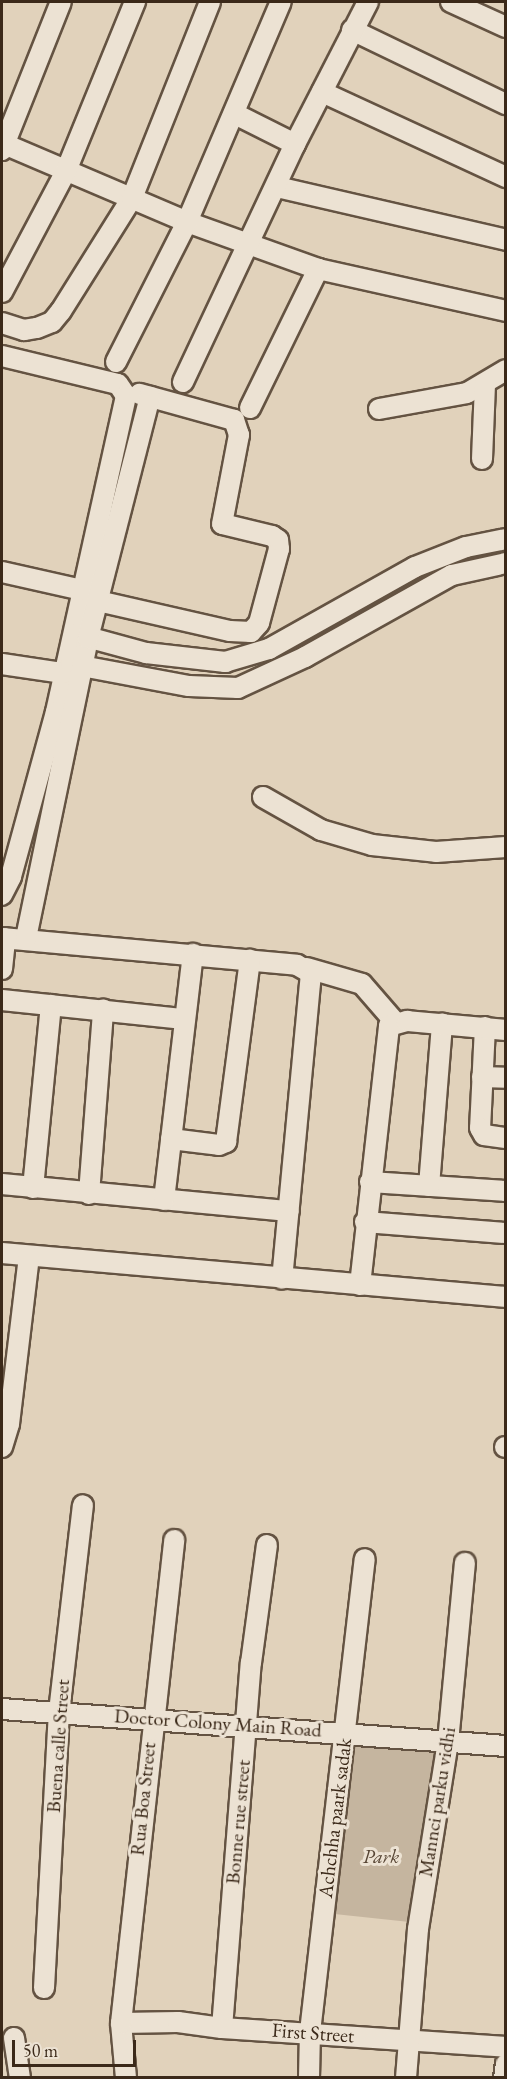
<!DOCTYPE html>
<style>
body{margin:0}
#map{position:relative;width:507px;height:2079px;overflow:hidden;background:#e1d2bb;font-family:"EB Garamond",serif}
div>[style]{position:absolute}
.green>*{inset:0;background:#c5b59f;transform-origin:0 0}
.roads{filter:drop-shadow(2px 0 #645342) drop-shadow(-2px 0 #645342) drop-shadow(0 2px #645342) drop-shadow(0 -2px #645342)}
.minor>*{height:20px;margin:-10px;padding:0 10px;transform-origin:10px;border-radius:10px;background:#ece2d3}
span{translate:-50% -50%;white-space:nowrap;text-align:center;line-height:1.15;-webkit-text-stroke:6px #ece2d3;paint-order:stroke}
.street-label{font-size:20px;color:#3b2919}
.park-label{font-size:20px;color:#574534;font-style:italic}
.frame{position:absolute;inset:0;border:3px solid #3b2919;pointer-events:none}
.scale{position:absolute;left:12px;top:2040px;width:124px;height:27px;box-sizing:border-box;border:3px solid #3b2919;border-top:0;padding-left:8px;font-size:18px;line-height:21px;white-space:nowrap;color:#3b2919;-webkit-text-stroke:4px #ece2d3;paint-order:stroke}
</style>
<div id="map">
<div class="green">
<i style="left:353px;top:1738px;width:85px;height:177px;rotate:6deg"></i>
</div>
<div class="roads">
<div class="minor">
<i style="left:451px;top:2px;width:60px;rotate:24.4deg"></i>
<i style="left:352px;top:30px;width:171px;rotate:25.7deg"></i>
<i style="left:322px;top:92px;width:203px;rotate:24.8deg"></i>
<i style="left:235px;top:114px;width:67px;rotate:26.6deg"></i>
<i style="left:2px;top:143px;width:201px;rotate:23.1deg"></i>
<i style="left:187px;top:222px;width:139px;rotate:19.7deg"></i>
<i style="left:318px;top:269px;width:193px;rotate:12.6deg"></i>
<i style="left:2px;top:150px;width:159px;rotate:-68.3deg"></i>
<i style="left:277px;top:187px;width:235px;rotate:13deg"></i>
<i style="left:2px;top:292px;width:137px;rotate:-62.1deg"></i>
<i style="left:66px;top:171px;width:183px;rotate:-67.8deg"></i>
<i style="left:2px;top:323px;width:23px;rotate:18deg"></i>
<i style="left:24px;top:330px;width:13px;rotate:-9deg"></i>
<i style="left:37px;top:328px;width:16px;rotate:-22deg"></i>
<i style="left:52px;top:322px;width:14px;rotate:-51deg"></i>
<i style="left:61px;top:311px;width:133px;rotate:-57.9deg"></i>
<i style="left:132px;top:198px;width:211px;rotate:-68.3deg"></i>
<i style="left:2px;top:356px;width:119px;rotate:13.6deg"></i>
<i style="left:118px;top:384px;width:14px;rotate:56deg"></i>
<i style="left:126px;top:396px;width:324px;rotate:102.5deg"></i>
<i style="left:56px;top:712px;width:171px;rotate:105.3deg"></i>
<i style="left:11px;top:877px;width:20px;rotate:117deg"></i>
<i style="left:116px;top:362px;width:157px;rotate:-63.1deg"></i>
<i style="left:187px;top:222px;width:239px;rotate:-66.9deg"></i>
<i style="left:183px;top:382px;width:263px;rotate:-64.8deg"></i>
<i style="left:295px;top:144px;width:160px;rotate:-62.8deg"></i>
<i style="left:250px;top:408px;width:155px;rotate:-63.9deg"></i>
<i style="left:379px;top:409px;width:89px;rotate:-10.3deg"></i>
<i style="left:467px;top:393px;width:45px;rotate:-30.5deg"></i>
<i style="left:482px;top:459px;width:76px;rotate:-87.7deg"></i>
<i style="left:2px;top:572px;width:82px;rotate:12.7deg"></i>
<i style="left:98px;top:601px;width:135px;rotate:12.8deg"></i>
<i style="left:230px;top:631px;width:21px;rotate:3deg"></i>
<i style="left:251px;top:632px;width:12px;rotate:-48deg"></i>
<i style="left:259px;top:623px;width:77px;rotate:-74.9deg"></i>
<i style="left:279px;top:549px;width:9px;rotate:-96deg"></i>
<i style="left:278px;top:540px;width:7px;rotate:-146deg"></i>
<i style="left:272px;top:536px;width:51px;rotate:-166.5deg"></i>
<i style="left:222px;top:524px;width:91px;rotate:-79.2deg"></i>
<i style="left:239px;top:435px;width:16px;rotate:-108deg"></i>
<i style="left:234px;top:420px;width:98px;rotate:-164.5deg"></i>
<i style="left:76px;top:634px;width:73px;rotate:15.2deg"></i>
<i style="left:146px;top:653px;width:80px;rotate:6.5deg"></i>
<i style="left:225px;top:662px;width:46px;rotate:-16.5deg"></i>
<i style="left:269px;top:649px;width:167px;rotate:-29.3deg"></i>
<i style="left:415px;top:567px;width:55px;rotate:-21.4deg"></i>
<i style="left:466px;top:547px;width:41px;rotate:-11.3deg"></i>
<i style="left:2px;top:664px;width:62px;rotate:8.4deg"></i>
<i style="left:71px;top:664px;width:120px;rotate:10.6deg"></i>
<i style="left:189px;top:686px;width:49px;rotate:2.3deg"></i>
<i style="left:238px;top:688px;width:74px;rotate:-24.8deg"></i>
<i style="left:305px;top:657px;width:168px;rotate:-29.2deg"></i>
<i style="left:452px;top:575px;width:55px;rotate:-12.5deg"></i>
<i style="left:263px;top:797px;width:67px;rotate:29.6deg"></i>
<i style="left:321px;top:830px;width:53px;rotate:16.4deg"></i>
<i style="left:372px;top:845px;width:64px;rotate:6.2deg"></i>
<i style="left:436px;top:852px;width:70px;rotate:-4.1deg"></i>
<i style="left:2px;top:938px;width:296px;rotate:5.2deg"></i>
<i style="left:297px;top:965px;width:16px;rotate:30deg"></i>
<i style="left:311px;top:973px;width:307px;rotate:95.4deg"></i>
<i style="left:26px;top:938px;width:306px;rotate:-78.3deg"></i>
<i style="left:88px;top:638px;width:249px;rotate:-75.6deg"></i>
<i style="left:307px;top:968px;width:57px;rotate:16.2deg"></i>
<i style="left:362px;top:984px;width:49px;rotate:49.1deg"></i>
<i style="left:2px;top:969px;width:31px;rotate:-84deg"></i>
<i style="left:2px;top:1000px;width:183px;rotate:6deg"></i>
<i style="left:485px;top:1027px;width:101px;rotate:92.8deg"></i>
<i style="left:480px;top:1128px;width:8px;rotate:60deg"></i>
<i style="left:484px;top:1135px;width:22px;rotate:8deg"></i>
<i style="left:482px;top:1077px;width:24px;rotate:2deg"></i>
<i style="left:171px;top:1139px;width:48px;rotate:7.1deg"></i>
<i style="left:219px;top:1145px;width:8px;rotate:-23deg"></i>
<i style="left:226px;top:1142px;width:184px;rotate:-82.5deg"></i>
<i style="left:370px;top:1182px;width:136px;rotate:3.8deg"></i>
<i style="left:2px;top:1184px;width:288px;rotate:5.4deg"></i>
<i style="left:429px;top:1186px;width:163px;rotate:-85.4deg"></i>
<i style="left:33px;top:1188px;width:184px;rotate:-84.4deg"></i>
<i style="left:89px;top:1194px;width:185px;rotate:-85.6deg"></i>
<i style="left:164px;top:1200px;width:248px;rotate:-83.3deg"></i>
<i style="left:365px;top:1222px;width:141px;rotate:4.5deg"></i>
<i style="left:2px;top:1253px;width:506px;rotate:4.99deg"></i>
<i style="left:360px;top:1285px;width:261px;rotate:-83.6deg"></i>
<i style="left:389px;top:1026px;width:19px;rotate:-16deg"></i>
<i style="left:407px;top:1021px;width:99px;rotate:5.2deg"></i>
<i style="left:2px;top:1447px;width:24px;rotate:-73deg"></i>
<i style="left:9px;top:1424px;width:169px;rotate:-83.2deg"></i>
<i style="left:505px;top:1447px;width:1px"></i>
<i style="left:2px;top:1709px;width:505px;rotate:4.2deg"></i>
<i style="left:44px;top:1988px;width:276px;rotate:-86.9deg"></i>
<i style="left:59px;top:1712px;width:208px;rotate:-83.4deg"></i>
<i style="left:121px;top:2023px;width:57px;rotate:-1deg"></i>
<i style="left:178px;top:2022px;width:44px;rotate:7.8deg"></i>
<i style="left:222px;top:2028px;width:285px;rotate:3.8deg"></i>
<i style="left:222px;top:2028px;width:366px;rotate:-85.5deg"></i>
<i style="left:251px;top:1663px;width:119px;rotate:-82.3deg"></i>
<i style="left:14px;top:2038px;width:40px;rotate:81.5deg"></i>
<i style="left:126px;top:2078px;width:55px;rotate:-95.2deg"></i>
<i style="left:121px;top:2023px;width:486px;rotate:-83.7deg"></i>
<i style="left:309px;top:2078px;width:46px;rotate:-88.8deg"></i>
<i style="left:310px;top:2032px;width:476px;rotate:-83.4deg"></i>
<i style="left:406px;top:2078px;width:149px;rotate:-85.4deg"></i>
<i style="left:418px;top:1929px;width:189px;rotate:-80.9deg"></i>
<i style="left:448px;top:1742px;width:180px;rotate:-84.6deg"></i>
<i style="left:504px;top:2078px;width:14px;rotate:-82deg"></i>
</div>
</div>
<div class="street-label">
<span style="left:218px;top:1723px;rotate:4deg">Doctor Colony Main Road</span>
<span style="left:58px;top:1746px;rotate:-86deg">Buena calle Street</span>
<span style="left:143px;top:1799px;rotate:-84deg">Rua Boa Street</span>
<span style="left:437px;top:1802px;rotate:-81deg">Mannci parku vidhi</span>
<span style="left:335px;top:1818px;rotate:-83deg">Achchha paark sadak</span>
<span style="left:238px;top:1822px;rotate:-85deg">Bonne rue street</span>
<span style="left:313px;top:2033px;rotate:4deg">First Street</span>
</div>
<div class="park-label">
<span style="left:381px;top:1856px">Park</span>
</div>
<div class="frame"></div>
<div class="scale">50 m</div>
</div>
